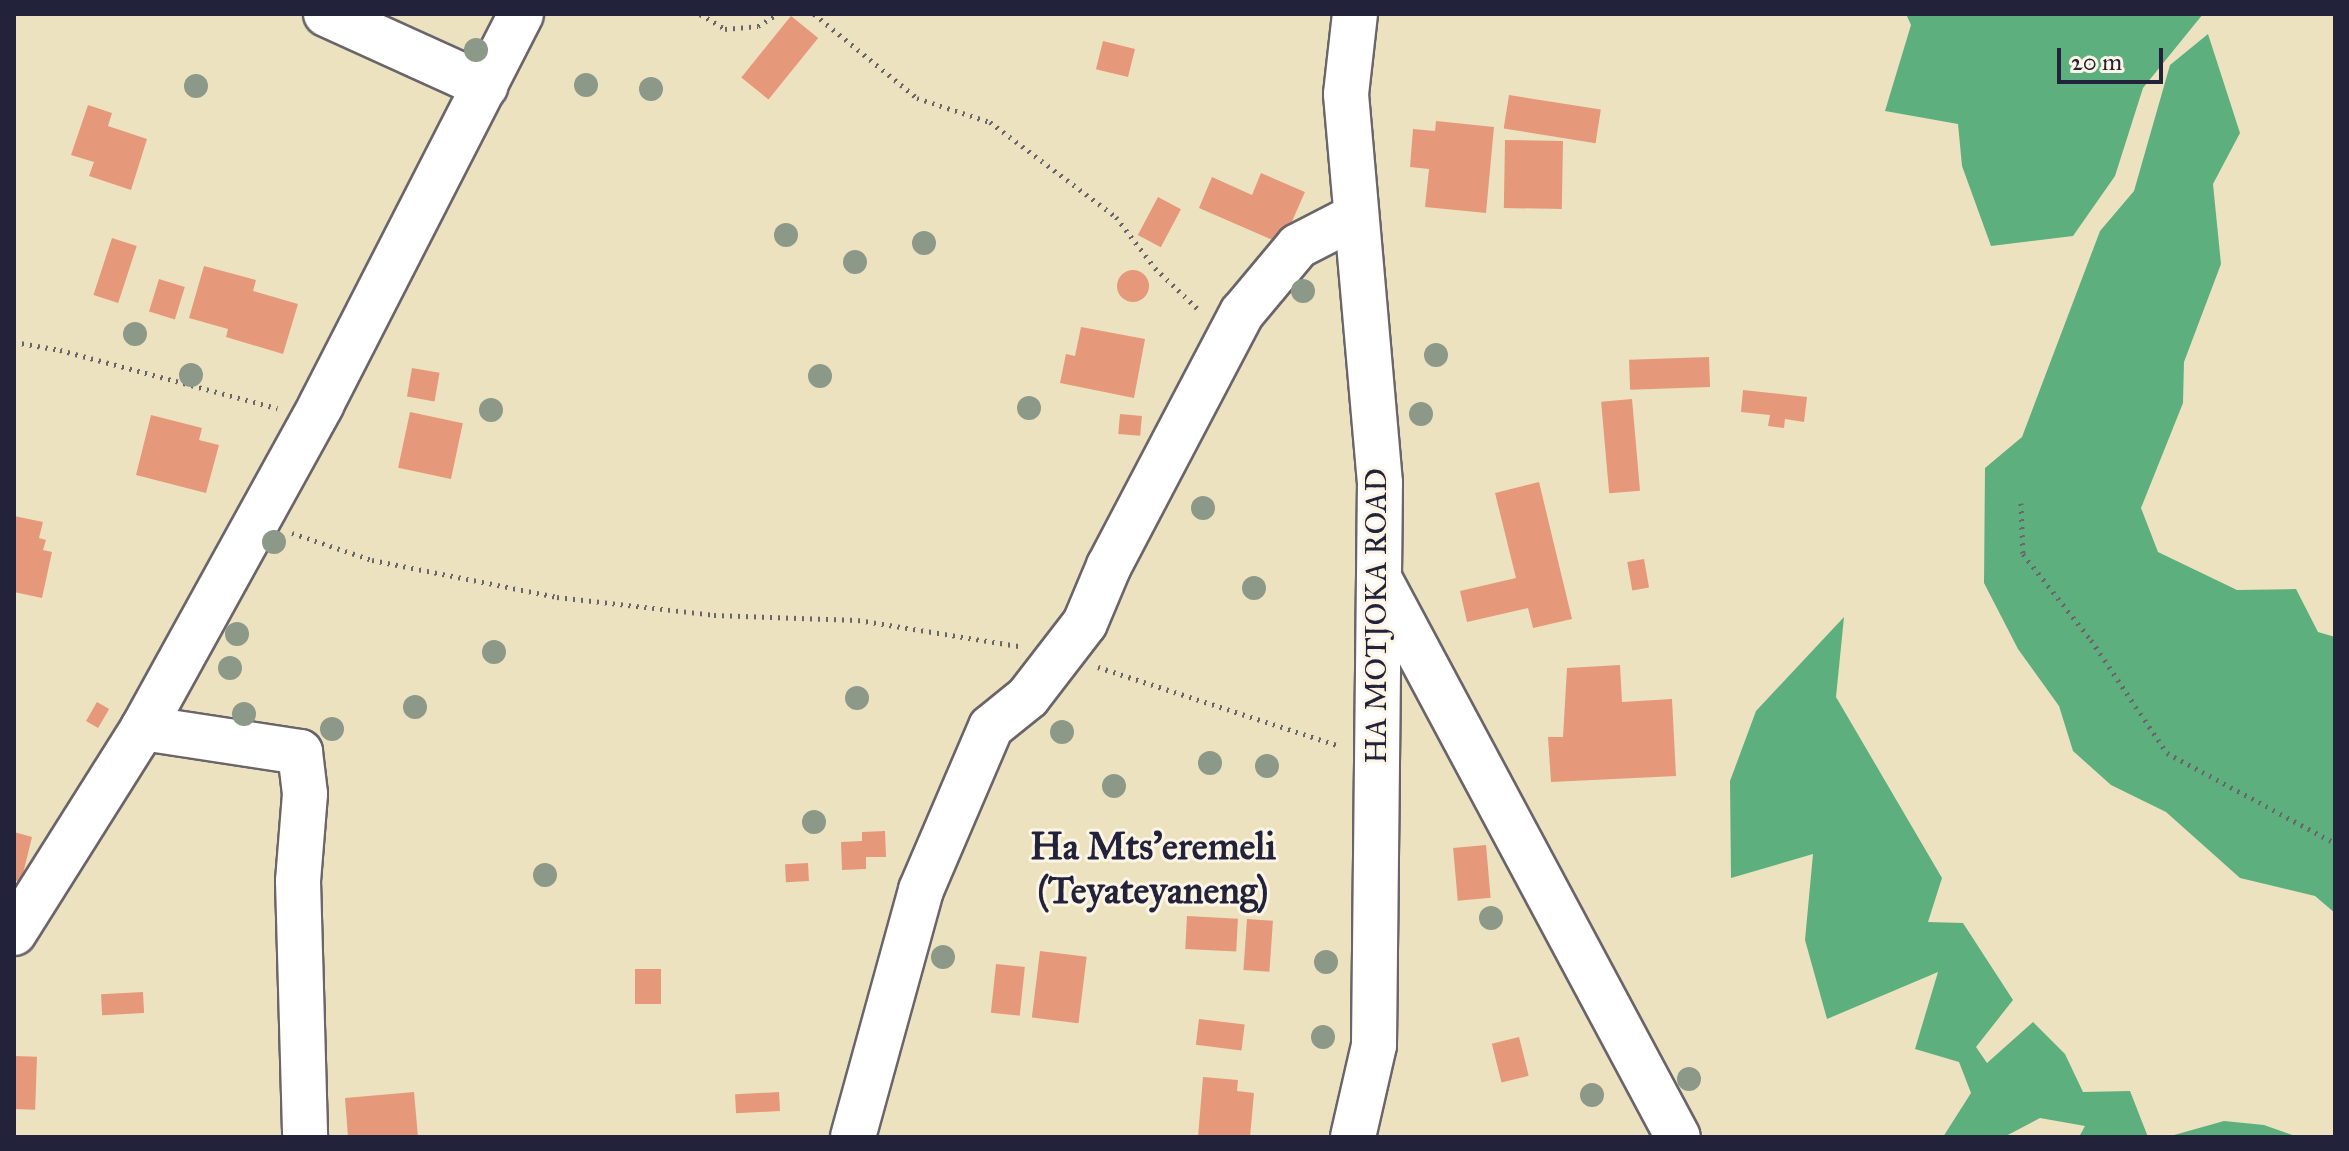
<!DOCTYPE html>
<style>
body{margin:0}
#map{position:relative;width:2349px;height:1151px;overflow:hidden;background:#ece2c0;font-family:"IM FELL Great Primer",serif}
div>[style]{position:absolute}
.forest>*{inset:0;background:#5db07e}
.building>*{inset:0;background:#e6987b;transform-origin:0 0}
.round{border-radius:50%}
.path>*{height:5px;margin-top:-2.5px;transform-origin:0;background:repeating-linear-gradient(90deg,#69656a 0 2px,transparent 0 8px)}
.roads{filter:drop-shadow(2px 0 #69656a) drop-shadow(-2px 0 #69656a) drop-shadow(0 2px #69656a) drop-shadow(0 -2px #69656a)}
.minor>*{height:44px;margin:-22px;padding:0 22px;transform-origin:22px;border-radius:22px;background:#fff}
.trees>*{width:24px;height:24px;margin:-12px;border-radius:50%;background:#8c9988}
span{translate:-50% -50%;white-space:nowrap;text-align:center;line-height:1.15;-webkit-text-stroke:6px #fcf5e5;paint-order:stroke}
.street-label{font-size:30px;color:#22223b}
.district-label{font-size:38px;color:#22223b;font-weight:700}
.frame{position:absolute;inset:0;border:16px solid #22223b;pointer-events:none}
.scale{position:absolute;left:2057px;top:48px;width:106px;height:36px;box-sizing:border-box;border:4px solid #22223b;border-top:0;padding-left:10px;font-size:24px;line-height:28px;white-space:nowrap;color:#22223b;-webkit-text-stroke:6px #fcf5e5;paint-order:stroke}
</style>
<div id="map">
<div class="forest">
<i style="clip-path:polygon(1906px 14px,2203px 14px,2143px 88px,2115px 176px,2073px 236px,1991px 246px,1962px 166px,1958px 124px,1885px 111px,1911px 25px)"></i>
<i style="clip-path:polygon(2208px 34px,2240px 133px,2213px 184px,2221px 264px,2184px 362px,2183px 403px,2141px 508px,2158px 552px,2237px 590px,2296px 589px,2318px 632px,2335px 637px,2335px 913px,2315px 896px,2240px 878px,2166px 812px,2111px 785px,2073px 751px,2059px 706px,2018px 649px,1984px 583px,1985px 468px,2022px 437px,2100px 231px,2134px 191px,2170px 65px)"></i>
<i style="clip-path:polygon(1844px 617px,1836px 697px,1942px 878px,1928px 922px,1963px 923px,2013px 1000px,1976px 1047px,1987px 1063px,2033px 1022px,2065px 1054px,2083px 1092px,2130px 1091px,2148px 1137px,2079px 1137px,2085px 1126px,2040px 1118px,2004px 1137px,1943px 1137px,1971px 1093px,1959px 1062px,1915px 1049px,1938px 972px,1827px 1019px,1805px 940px,1813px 854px,1731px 878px,1730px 781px,1756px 711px)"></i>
<i style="clip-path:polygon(2224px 1121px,2264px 1125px,2298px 1137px,2167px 1137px)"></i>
</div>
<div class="building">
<i style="left:791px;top:16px;width:35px;height:79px;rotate:39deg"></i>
<i style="left:1103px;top:41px;width:33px;height:29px;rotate:14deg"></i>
<i style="left:1509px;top:95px;width:93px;height:34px;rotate:9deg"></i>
<i style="clip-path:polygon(88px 105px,112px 113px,108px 126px,147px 139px,131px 190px,89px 176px,94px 162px,71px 155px)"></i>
<i style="clip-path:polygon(1436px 121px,1494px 127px,1486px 213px,1425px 207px,1429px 169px,1410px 167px,1413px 129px,1435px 131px)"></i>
<i style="left:1505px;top:140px;width:58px;height:68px;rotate:1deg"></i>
<i style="clip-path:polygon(1261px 173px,1305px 192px,1282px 244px,1199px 208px,1212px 177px,1252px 195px)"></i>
<i style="left:1158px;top:197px;width:26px;height:43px;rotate:28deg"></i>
<i style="left:112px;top:238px;width:26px;height:60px;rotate:18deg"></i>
<i style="clip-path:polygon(204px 266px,256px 280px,253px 291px,298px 304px,283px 354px,226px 337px,228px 329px,189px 318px)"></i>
<i class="round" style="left:1117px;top:270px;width:32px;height:32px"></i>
<i style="left:159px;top:279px;width:27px;height:34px;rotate:17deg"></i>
<i style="clip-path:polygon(1081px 327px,1145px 339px,1134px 398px,1060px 383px,1066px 354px,1075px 356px)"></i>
<i style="left:1709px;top:357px;width:30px;height:80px;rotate:88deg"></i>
<i style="left:412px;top:368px;width:28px;height:29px;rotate:10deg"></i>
<i style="clip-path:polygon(1743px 390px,1807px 397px,1804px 422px,1785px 419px,1784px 428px,1768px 426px,1770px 415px,1741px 412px)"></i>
<i style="left:1632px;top:399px;width:92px;height:31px;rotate:85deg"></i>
<i style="left:410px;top:412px;width:54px;height:57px;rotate:12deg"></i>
<i style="left:1120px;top:414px;width:22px;height:20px;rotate:5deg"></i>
<i style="clip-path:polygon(151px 415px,202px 428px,199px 440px,219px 445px,206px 493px,136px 475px)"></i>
<i style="clip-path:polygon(1539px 482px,1572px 619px,1533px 628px,1528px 608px,1467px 622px,1460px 591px,1516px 578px,1495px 493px)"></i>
<i style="clip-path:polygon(14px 516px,43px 522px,39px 538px,46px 540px,43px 550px,52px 552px,42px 598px,14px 592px)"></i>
<i style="left:1644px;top:559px;width:29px;height:17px;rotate:80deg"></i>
<i style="clip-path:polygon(1620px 665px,1622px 702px,1672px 699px,1676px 776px,1551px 782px,1548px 737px,1563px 737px,1567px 668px)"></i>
<i style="left:97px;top:702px;width:14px;height:22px;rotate:30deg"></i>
<i style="clip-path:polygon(885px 831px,886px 857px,866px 857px,866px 869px,842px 870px,841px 842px,862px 841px,862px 832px)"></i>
<i style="clip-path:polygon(14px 832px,32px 837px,21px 882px,14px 880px)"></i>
<i style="left:1486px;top:845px;width:53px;height:33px;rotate:85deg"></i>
<i style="left:808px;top:863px;width:18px;height:23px;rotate:87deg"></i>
<i style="left:1187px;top:916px;width:51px;height:33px;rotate:3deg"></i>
<i style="left:1247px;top:919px;width:26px;height:51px;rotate:4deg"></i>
<i style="left:1040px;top:951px;width:47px;height:67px;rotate:7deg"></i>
<i style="left:996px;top:964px;width:29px;height:49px;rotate:6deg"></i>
<i style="left:635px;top:969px;width:26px;height:35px"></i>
<i style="left:143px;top:992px;width:21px;height:42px;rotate:87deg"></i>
<i style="left:1199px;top:1019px;width:46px;height:26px;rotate:7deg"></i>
<i style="left:1519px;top:1037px;width:40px;height:28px;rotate:76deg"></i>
<i style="left:14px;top:1056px;width:23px;height:53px;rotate:2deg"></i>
<i style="clip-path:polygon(1203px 1077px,1238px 1080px,1237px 1091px,1254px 1093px,1250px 1137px,1198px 1137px)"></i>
<i style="clip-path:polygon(414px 1092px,418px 1137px,348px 1137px,345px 1098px)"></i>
<i style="left:779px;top:1092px;width:19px;height:44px;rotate:87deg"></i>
</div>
<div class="path">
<i style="left:700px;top:14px;width:29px;rotate:31deg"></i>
<i style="left:725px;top:29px;width:33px;rotate:-5deg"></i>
<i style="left:758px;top:26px;width:22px;rotate:-32deg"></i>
<i style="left:814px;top:14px;width:133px;rotate:39.2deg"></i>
<i style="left:917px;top:98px;width:77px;rotate:18.2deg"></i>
<i style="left:990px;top:122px;width:158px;rotate:37deg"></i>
<i style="left:1116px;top:217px;width:64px;rotate:52.6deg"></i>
<i style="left:1155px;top:268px;width:62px;rotate:43.7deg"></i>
<i style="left:14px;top:342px;width:47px;rotate:9.9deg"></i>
<i style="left:60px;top:350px;width:225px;rotate:15deg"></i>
<i style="left:2021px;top:503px;width:51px;rotate:87.8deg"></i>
<i style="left:2023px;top:554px;width:110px;rotate:51.7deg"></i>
<i style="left:2091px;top:640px;width:136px;rotate:56.1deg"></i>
<i style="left:2167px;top:753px;width:191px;rotate:28.2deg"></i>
<i style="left:292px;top:533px;width:84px;rotate:18.6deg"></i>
<i style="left:372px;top:560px;width:189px;rotate:11.3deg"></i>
<i style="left:557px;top:597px;width:158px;rotate:6.5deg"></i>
<i style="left:714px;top:615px;width:144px;rotate:2deg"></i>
<i style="left:858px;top:620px;width:163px;rotate:9.2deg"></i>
<i style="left:1098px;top:667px;width:254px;rotate:18.1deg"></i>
</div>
<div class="roads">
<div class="minor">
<i style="left:326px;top:14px;width:175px;rotate:24.4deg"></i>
<i style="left:1381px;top:582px;width:629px;rotate:61.85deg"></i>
<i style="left:143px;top:728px;width:159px;rotate:8.7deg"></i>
<i style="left:300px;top:752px;width:42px;rotate:83.2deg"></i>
<i style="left:305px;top:794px;width:87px;rotate:94.6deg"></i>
<i style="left:298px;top:881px;width:256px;rotate:88.4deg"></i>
<i style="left:14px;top:933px;width:242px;rotate:-57.8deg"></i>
<i style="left:143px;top:728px;width:369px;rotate:-61.1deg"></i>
<i style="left:321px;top:405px;width:439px;rotate:-62.9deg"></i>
<i style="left:853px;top:1137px;width:256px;rotate:-74.6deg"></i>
<i style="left:921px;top:890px;width:177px;rotate:-66.8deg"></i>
<i style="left:991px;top:727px;width:48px;rotate:-39deg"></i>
<i style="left:1028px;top:697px;width:93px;rotate:-52.4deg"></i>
<i style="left:1085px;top:623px;width:62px;rotate:-67.2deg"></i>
<i style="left:1109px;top:566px;width:286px;rotate:-62.3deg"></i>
<i style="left:1242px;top:313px;width:87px;rotate:-50.1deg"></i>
<i style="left:1298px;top:246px;width:65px;rotate:-27.3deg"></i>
<i style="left:1353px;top:1137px;width:94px;rotate:-77.1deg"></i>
<i style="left:1374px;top:1045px;width:562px;rotate:-89.39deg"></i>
<i style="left:1380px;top:483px;width:390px;rotate:-95deg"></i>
<i style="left:1346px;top:94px;width:81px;rotate:-83.6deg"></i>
</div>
</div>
<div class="trees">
<i style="left:476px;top:50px"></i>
<i style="left:586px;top:85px"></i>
<i style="left:196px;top:86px"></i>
<i style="left:651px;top:89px"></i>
<i style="left:786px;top:235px"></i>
<i style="left:924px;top:243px"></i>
<i style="left:855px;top:262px"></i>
<i style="left:1303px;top:291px"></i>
<i style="left:135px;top:334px"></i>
<i style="left:1436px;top:355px"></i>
<i style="left:191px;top:375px"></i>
<i style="left:820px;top:376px"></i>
<i style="left:1029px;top:408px"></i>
<i style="left:491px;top:410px"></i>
<i style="left:1421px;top:414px"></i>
<i style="left:1203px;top:508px"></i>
<i style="left:274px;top:542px"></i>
<i style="left:1254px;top:588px"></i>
<i style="left:237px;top:634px"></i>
<i style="left:494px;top:652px"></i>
<i style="left:230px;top:668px"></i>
<i style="left:857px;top:698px"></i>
<i style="left:415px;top:707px"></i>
<i style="left:244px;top:714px"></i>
<i style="left:332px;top:729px"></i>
<i style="left:1062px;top:732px"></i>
<i style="left:1210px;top:763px"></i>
<i style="left:1267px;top:766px"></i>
<i style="left:1114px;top:786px"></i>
<i style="left:814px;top:822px"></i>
<i style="left:545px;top:875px"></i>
<i style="left:1491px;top:918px"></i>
<i style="left:943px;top:957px"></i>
<i style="left:1326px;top:962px"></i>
<i style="left:1323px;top:1037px"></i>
<i style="left:1689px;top:1079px"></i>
<i style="left:1592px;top:1095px"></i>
</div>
<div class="street-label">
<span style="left:1376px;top:616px;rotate:-90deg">HA MOTJOKA ROAD</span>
</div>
<div class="district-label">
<span style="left:1153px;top:869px">Ha Mts'eremeli<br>(Teyateyaneng)</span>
</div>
<div class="frame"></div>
<div class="scale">20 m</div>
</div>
